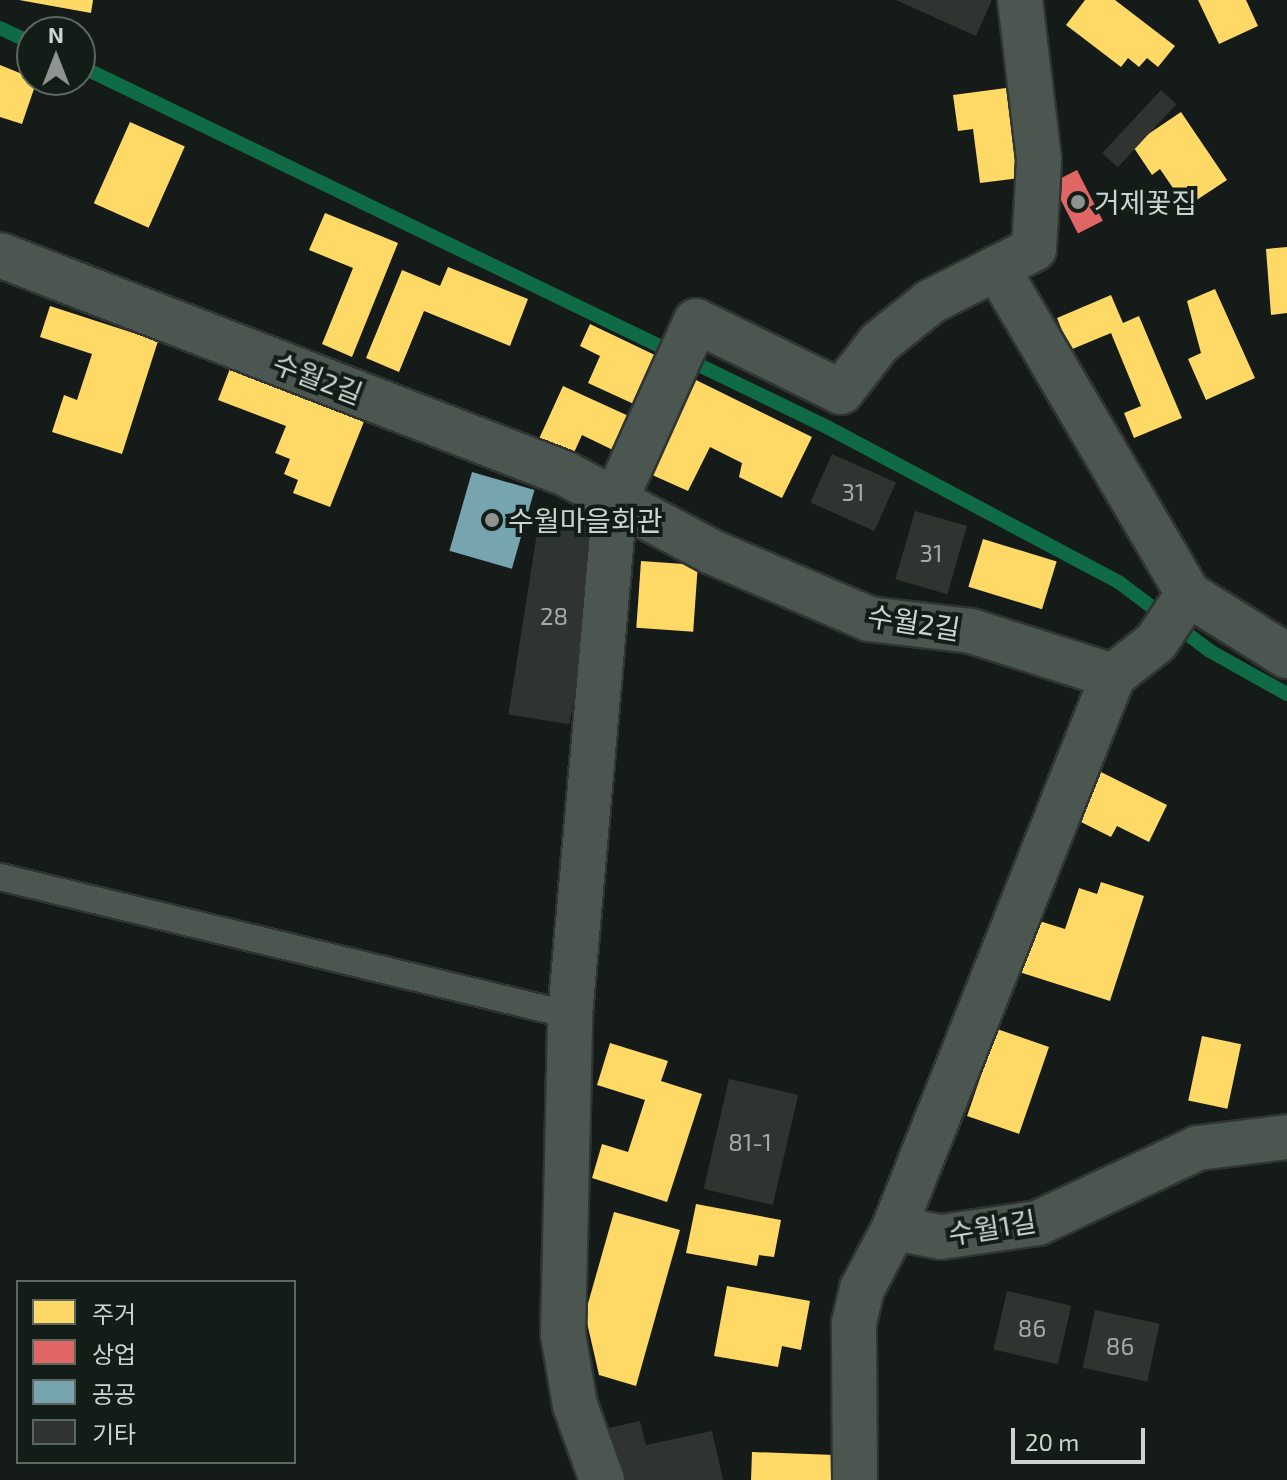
<!DOCTYPE html>
<meta charset="utf-8">
<style>
body{margin:0}
#map{position:relative;width:1287px;height:1480px;overflow:hidden;background:#151b18;font-family:"Exo 2","Noto Sans KR",sans-serif}
div>[style]{position:absolute}
.homes>*{inset:0;background:#ffd966;transform-origin:0 0}
.shops>*{inset:0;background:#e06666;transform-origin:0 0}
.public>*{inset:0;background:#76a5af;transform-origin:0 0}
.stream>*{height:14px;margin:-7px;padding:0 7px;transform-origin:7px;border-radius:7px;background:#0f6a46}
.building>*{inset:0;background:#2f3431;transform-origin:0 0}
.roads{filter:drop-shadow(2px 0 #303432) drop-shadow(-2px 0 #303432) drop-shadow(0 2px #303432) drop-shadow(0 -2px #303432)}
.lane>*{height:26px;margin:-13px;padding:0 13px;transform-origin:13px;border-radius:13px;background:#4b5650}
.street>*{height:44px;margin:-22px;padding:0 22px;transform-origin:22px;border-radius:22px;background:#4b5650}
.dots>*{width:22px;height:22px;translate:-50% -50%;box-sizing:border-box;border:4px solid #131d17;border-radius:50%}
span{translate:-50% -50%;white-space:nowrap;text-align:center;line-height:1.15;-webkit-text-stroke:8px #131d17;paint-order:stroke}
.number-label{font-size:24px;color:#a6aca8}
.number-label span{-webkit-text-stroke-width:0}
.poi-label{font-size:28px;color:#cdd4d0}
.left{translate:0 -50%;text-align:left}
.street-label{font-size:28px;color:#cdd4d0}
.legend{position:absolute;left:16px;top:1280px;width:280px;height:184px;box-sizing:border-box;background:#131d17;border:2px solid #5d6661;margin:0;padding:10px 14px;list-style:none;font-size:24px;color:#cdd4d0}
.legend li{display:flex;align-items:center;gap:16px;height:40px}
.legend b{width:40px;border:2px solid #5d6661}
.north{position:absolute;left:16px;top:16px;width:80px;height:80px;box-sizing:border-box;background:#131d17;border:2px solid #5d6661;border-radius:50%;rotate:0deg;font-size:22px;font-weight:700;line-height:32px;text-align:center;color:#cdd4d0}
.north::after{content:'';display:block;margin:auto;width:28px;height:36px;background:#8d9390;clip-path:polygon(50% 0,100% 100%,50% 72%,0 100%)}
.scale{position:absolute;left:1011px;top:1428px;width:134px;height:36px;box-sizing:border-box;border:4px solid #cdd4d0;border-top:0;padding-left:10px;font-size:24px;line-height:28px;white-space:nowrap;color:#cdd4d0;-webkit-text-stroke:6px #131d17;paint-order:stroke}
</style>
<div id="map">
<div class="homes">
<i style="clip-path:polygon(19px 0,93px 0,91px 13px)"></i>
<i style="clip-path:polygon(1085px 0,1115px 0,1175px 46px,1158px 67px,1147px 58px,1139px 67px,1128px 58px,1121px 67px,1066px 25px)"></i>
<i style="clip-path:polygon(1198px 0,1246px 0,1258px 26px,1219px 44px)"></i>
<i style="clip-path:polygon(0 65px,37px 80px,22px 124px,0 117px)"></i>
<i style="clip-path:polygon(1006px 88px,1019px 178px,980px 183px,973px 129px,958px 131px,953px 95px)"></i>
<i style="clip-path:polygon(1181px 112px,1227px 180px,1186px 207px,1160px 169px,1152px 175px,1132px 145px)"></i>
<i style="left:130px;top:122px;width:60px;height:89px;rotate:24deg"></i>
<i style="clip-path:polygon(325px 213px,398px 243px,352px 357px,322px 344px,353px 268px,309px 250px)"></i>
<i style="clip-path:polygon(1287px 247px,1287px 313px,1271px 315px,1266px 249px)"></i>
<i style="clip-path:polygon(448px 267px,528px 299px,510px 346px,424px 311px,399px 372px,366px 358px,402px 270px,440px 286px)"></i>
<i style="clip-path:polygon(1215px 289px,1255px 378px,1206px 400px,1188px 359px,1201px 353px,1187px 301px)"></i>
<i style="clip-path:polygon(1111px 295px,1123px 323px,1139px 316px,1182px 418px,1134px 438px,1124px 413px,1141px 406px,1111px 333px,1070px 350px,1057px 318px)"></i>
<i style="clip-path:polygon(50px 306px,158px 341px,122px 454px,52px 432px,64px 395px,77px 400px,92px 354px,40px 337px)"></i>
<i style="clip-path:polygon(590px 324px,659px 357px,636px 405px,588px 383px,600px 356px,580px 346px)"></i>
<i style="clip-path:polygon(231px 366px,365px 419px,330px 507px,293px 493px,298px 480px,284px 474px,290px 459px,275px 453px,286px 426px,218px 400px)"></i>
<i style="clip-path:polygon(696px 380px,812px 437px,782px 498px,739px 477px,742px 463px,710px 447px,688px 491px,650px 474px)"></i>
<i style="clip-path:polygon(563px 386px,633px 418px,617px 452px,582px 435px,572px 457px,538px 441px)"></i>
<i style="left:983px;top:539px;width:77px;height:50px;rotate:17deg"></i>
<i style="left:641px;top:561px;width:57px;height:67px;rotate:4deg"></i>
<i style="clip-path:polygon(1101px 772px,1167px 805px,1149px 842px,1117px 826px,1111px 837px,1077px 820px)"></i>
<i style="clip-path:polygon(1101px 882px,1144px 896px,1110px 1001px,1016px 971px,1033px 919px,1065px 929px,1079px 888px,1097px 894px)"></i>
<i style="left:997px;top:1029px;width:55px;height:92px;rotate:19deg"></i>
<i style="left:1202px;top:1036px;width:40px;height:66px;rotate:12deg"></i>
<i style="clip-path:polygon(610px 1043px,668px 1061px,661px 1081px,702px 1094px,667px 1202px,592px 1178px,602px 1144px,628px 1152px,645px 1100px,597px 1085px)"></i>
<i style="clip-path:polygon(696px 1204px,781px 1220px,774px 1257px,759px 1255px,757px 1266px,686px 1253px)"></i>
<i style="clip-path:polygon(614px 1212px,680px 1230px,636px 1386px,599px 1375px,585px 1314px)"></i>
<i style="clip-path:polygon(727px 1286px,810px 1301px,801px 1350px,782px 1346px,778px 1367px,714px 1356px)"></i>
<i style="left:752px;top:1452px;width:83px;height:28px;rotate:2deg"></i>
</div>
<div class="shops">
<i style="left:1077px;top:170px;width:57px;height:28px;rotate:63deg"></i>
</div>
<div class="public">
<i style="left:472px;top:472px;width:65px;height:82px;rotate:16deg"></i>
</div>
<div class="stream">
<i style="left:0;top:28px;width:35px;rotate:25deg"></i>
<i style="left:80px;top:66px;width:830px;rotate:25.79deg"></i>
<i style="left:827px;top:427px;width:332px;rotate:28deg"></i>
<i style="left:1120px;top:583px;width:113px;rotate:37.1deg"></i>
<i style="left:1210px;top:651px;width:88px;rotate:29.2deg"></i>
</div>
<div class="building">
<i style="clip-path:polygon(896px 0,992px 0,976px 36px)"></i>
<i style="left:1161px;top:90px;width:21px;height:86px;rotate:43deg"></i>
<i style="left:832px;top:454px;width:70px;height:53px;rotate:24deg"></i>
<i style="left:541px;top:508px;width:62px;height:209px;rotate:9deg"></i>
<i style="left:915px;top:511px;width:54px;height:71px;rotate:16deg"></i>
<i style="left:729px;top:1079px;width:71px;height:113px;rotate:13deg"></i>
<i style="left:1007px;top:1291px;width:66px;height:60px;rotate:13deg"></i>
<i style="left:1095px;top:1310px;width:66px;height:59px;rotate:12deg"></i>
<i style="clip-path:polygon(640px 1421px,646px 1445px,712px 1431px,723px 1480px,620px 1480px,609px 1428px)"></i>
</div>
<div class="roads">
<div class="lane">
<i style="left:0;top:877px;width:586px;rotate:13.61deg"></i>
</div>
<div class="street">
<i style="left:1020px;top:0;width:161px;rotate:83.2deg"></i>
<i style="left:1039px;top:160px;width:89px;rotate:93.2deg"></i>
<i style="left:1034px;top:249px;width:42px;rotate:152.8deg"></i>
<i style="left:997px;top:268px;width:378px;rotate:59.6deg"></i>
<i style="left:0;top:255px;width:607px;rotate:21.15deg"></i>
<i style="left:566px;top:474px;width:166px;rotate:28.1deg"></i>
<i style="left:712px;top:552px;width:171px;rotate:23.1deg"></i>
<i style="left:869px;top:619px;width:103px;rotate:6.7deg"></i>
<i style="left:971px;top:631px;width:149px;rotate:17.6deg"></i>
<i style="left:1188px;top:594px;width:117px;rotate:32.1deg"></i>
<i style="left:1113px;top:676px;width:55px;rotate:-38.3deg"></i>
<i style="left:1156px;top:642px;width:58px;rotate:-56.3deg"></i>
<i style="left:894px;top:1228px;width:48px;rotate:10.8deg"></i>
<i style="left:941px;top:1237px;width:98px;rotate:-8.2deg"></i>
<i style="left:1038px;top:1223px;width:177px;rotate:-25.1deg"></i>
<i style="left:1198px;top:1148px;width:90px;rotate:-7deg"></i>
<i style="left:602px;top:1480px;width:80px;rotate:-109.8deg"></i>
<i style="left:575px;top:1405px;width:72px;rotate:-99.6deg"></i>
<i style="left:563px;top:1334px;width:319px;rotate:-88.7deg"></i>
<i style="left:570px;top:1015px;width:516px;rotate:-85deg"></i>
<i style="left:615px;top:501px;width:197px;rotate:-65.8deg"></i>
<i style="left:696px;top:321px;width:161px;rotate:26.1deg"></i>
<i style="left:841px;top:392px;width:62px;rotate:-52.2deg"></i>
<i style="left:879px;top:343px;width:65px;rotate:-38.8deg"></i>
<i style="left:930px;top:302px;width:75px;rotate:-26.9deg"></i>
<i style="left:855px;top:1480px;width:157px;rotate:-90.4deg"></i>
<i style="left:854px;top:1323px;width:35px;rotate:-77deg"></i>
<i style="left:862px;top:1289px;width:69px;rotate:-62.3deg"></i>
<i style="left:894px;top:1228px;width:594px;rotate:-68.36deg"></i>
</div>
</div>
<div class="dots">
<i style="left:1078px;top:202px;background:#8d9390"></i>
<i style="left:492px;top:520px;background:#8d9390"></i>
</div>
<div class="number-label">
<span style="left:853px;top:492px">31</span>
<span style="left:931px;top:553px">31</span>
<span style="left:554px;top:616px">28</span>
<span style="left:750px;top:1142px">81-1</span>
<span style="left:1032px;top:1328px">86</span>
<span style="left:1120px;top:1346px">86</span>
</div>
<div class="poi-label">
<span class="left" style="left:1094px;top:202px">거제꽃집</span>
<span class="left" style="left:508px;top:520px">수월마을회관</span>
</div>
<div class="street-label">
<span style="left:318px;top:378px;rotate:21deg">수월2길</span>
<span style="left:914px;top:622px;rotate:9deg">수월2길</span>
<span style="left:992px;top:1227px;rotate:-9deg">수월1길</span>
</div>
<ul class="legend">
<li><b style="height:22px;background:#ffd966"></b>주거</li>
<li><b style="height:22px;background:#e06666"></b>상업</li>
<li><b style="height:22px;background:#76a5af"></b>공공</li>
<li><b style="height:22px;background:#2f3431"></b>기타</li>
</ul>
<div class="north">N</div>
<div class="scale">20 m</div>
</div>
